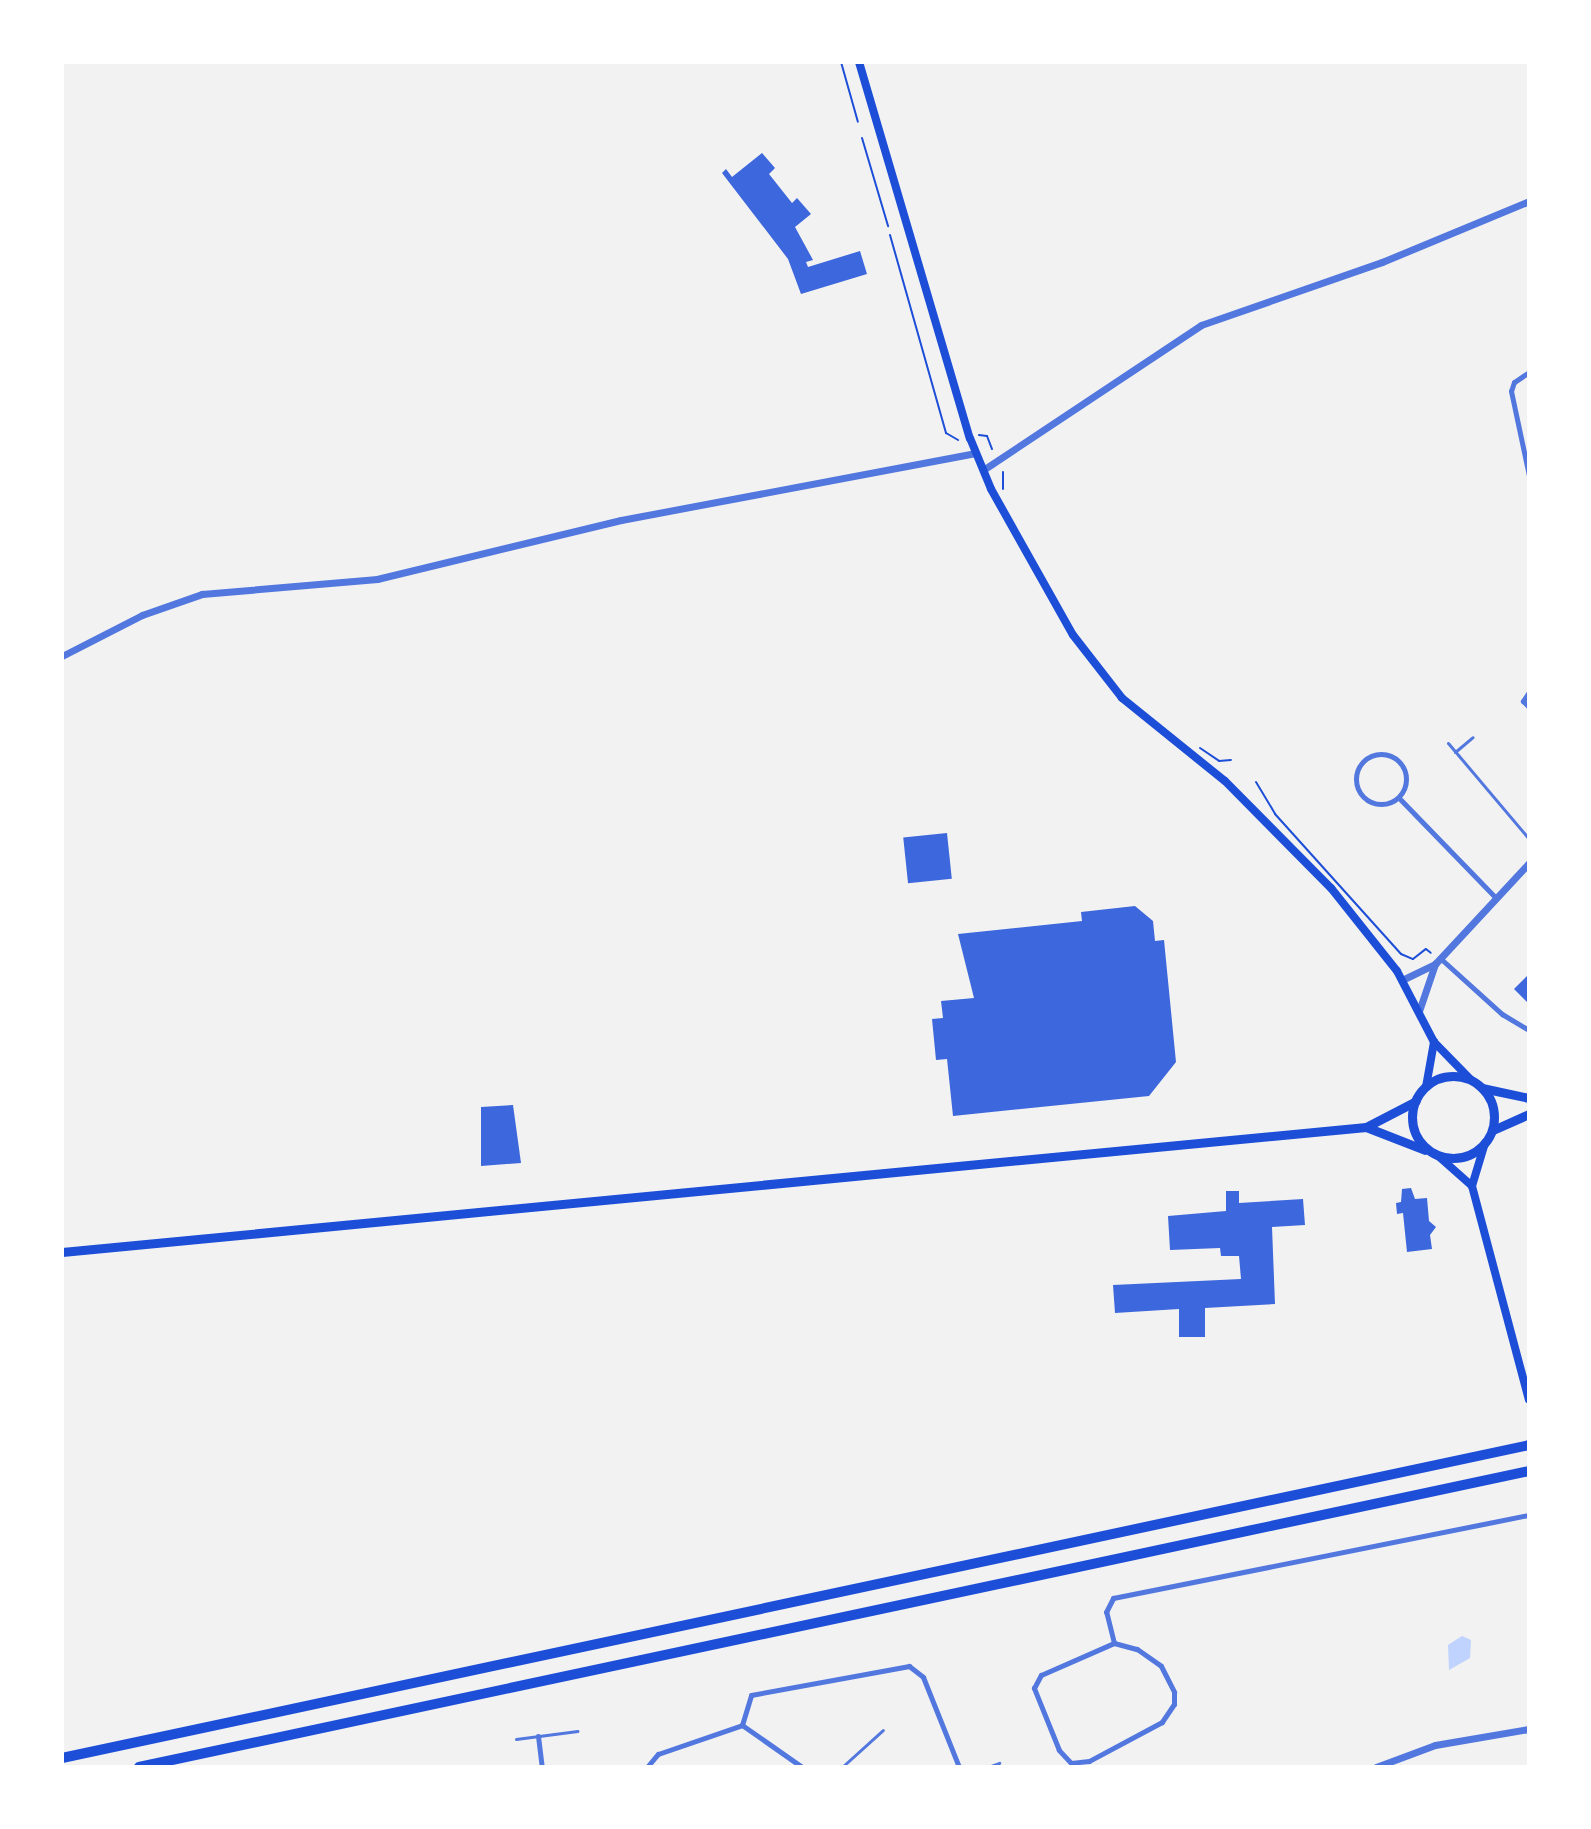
<!DOCTYPE html>
<style>
body{margin:0}
#map{position:relative;width:1591px;height:1829px;overflow:hidden;background:#f2f2f2;font-family:Bitter,serif}
div>[style]{position:absolute}
.water>*{inset:0;background:#bfd3fe}
.building>*{inset:0;background:#3d67dc;transform-origin:0 0}
.path>*{height:2px;margin:-1px;padding:0 1px;transform-origin:1px;border-radius:1px;background:#1d4ed8}
.service>*{height:3px;margin:-1.5px;padding:0 1.5px;transform-origin:1.5px;border-radius:1.5px;background:#5277de}
.minor>*{height:5px;margin:-2.5px;padding:0 2.5px;transform-origin:2.5px;border-radius:2.5px;background:#5277de}
.minor>.ring{margin:-2.5px;padding:0;box-sizing:content-box;background:none;border:5px solid #5277de;border-radius:50%}
.tertiary>*{height:7px;margin:-3.5px;padding:0 3.5px;transform-origin:3.5px;border-radius:3.5px;background:#5277de}
.secondary>*{height:8px;margin:-4px;padding:0 4px;transform-origin:4px;border-radius:4px;background:#1d4ed8}
.trunk>*{height:9px;margin:-4.5px;padding:0 4.5px;transform-origin:4.5px;border-radius:4.5px;background:#1d4ed8}
.trunk>.ring{margin:-4.5px;padding:0;box-sizing:content-box;background:none;border:9px solid #1d4ed8;border-radius:50%}
.motorway>*{height:10px;margin:-5px;padding:0 5px;transform-origin:5px;border-radius:5px;background:#1d4ed8}
span{translate:-50% -50%;white-space:nowrap;text-align:center;line-height:1.15;-webkit-text-stroke:8px #fff;paint-order:stroke}
.frame{position:absolute;inset:0;border:64px solid #fff;pointer-events:none}
</style>
<div id="map">
<div class="water">
<i style="clip-path:polygon(1462px 1636px,1471px 1640px,1470px 1658px,1449px 1670px,1448px 1645px)"></i>
</div>
<div class="building">
<i style="clip-path:polygon(762px 153px,775px 168px,769px 174px,792px 203px,797px 198px,811px 214px,795px 227px,813px 260px,806px 262px,808px 267px,860px 251px,867px 274px,801px 294px,788px 259px,722px 173px,726px 169px,732px 177px)"></i>
<i style="left:947px;top:833px;width:46px;height:44px;rotate:84deg"></i>
<i style="clip-path:polygon(1135px 906px,1153px 921px,1155px 941px,1164px 940px,1176px 1062px,1149px 1096px,953px 1116px,947px 1059px,936px 1060px,932px 1019px,943px 1018px,941px 1001px,974px 998px,958px 934px,1082px 921px,1081px 912px)"></i>
<i style="clip-path:polygon(1529px 974px,1529px 1004px,1514px 989px)"></i>
<i style="clip-path:polygon(513px 1105px,521px 1163px,481px 1166px,481px 1107px)"></i>
<i style="clip-path:polygon(1411px 1188px,1415px 1199px,1427px 1198px,1429px 1221px,1436px 1227px,1430px 1235px,1432px 1249px,1407px 1252px,1403px 1213px,1397px 1214px,1396px 1203px,1401px 1202px,1402px 1189px)"></i>
<i style="clip-path:polygon(1226px 1191px,1239px 1191px,1239px 1203px,1303px 1199px,1305px 1225px,1272px 1227px,1275px 1304px,1205px 1308px,1205px 1337px,1179px 1337px,1179px 1309px,1115px 1313px,1113px 1285px,1241px 1279px,1239px 1256px,1221px 1256px,1220px 1248px,1170px 1250px,1168px 1216px,1226px 1211px)"></i>
</div>
<div class="path">
<i style="left:841px;top:62px;width:62px;rotate:74.2deg"></i>
<i style="left:862px;top:138px;width:92px;rotate:73.5deg"></i>
<i style="left:890px;top:235px;width:206px;rotate:74.2deg"></i>
<i style="left:946px;top:433px;width:14px;rotate:30deg"></i>
<i style="left:979px;top:435px;width:8px;rotate:7deg"></i>
<i style="left:987px;top:436px;width:14px;rotate:69deg"></i>
<i style="left:1003px;top:472px;width:17px;rotate:90deg"></i>
<i style="left:1200px;top:748px;width:23px;rotate:34deg"></i>
<i style="left:1219px;top:761px;width:12px;rotate:-5deg"></i>
<i style="left:1256px;top:782px;width:37px;rotate:59deg"></i>
<i style="left:1275px;top:814px;width:188px;rotate:48deg"></i>
<i style="left:1401px;top:954px;width:13px;rotate:23deg"></i>
<i style="left:1413px;top:959px;width:16px;rotate:-38deg"></i>
<i style="left:1426px;top:949px;width:6px;rotate:39deg"></i>
</div>
<div class="service">
<i style="left:1448px;top:743px;width:126px;rotate:49.8deg"></i>
<i style="left:1455px;top:752px;width:23px;rotate:-40deg"></i>
<i style="left:516px;top:1739px;width:62px;rotate:-7.5deg"></i>
<i style="left:842px;top:1767px;width:55px;rotate:-42.1deg"></i>
<i style="left:988px;top:1767px;width:12px;rotate:-20deg"></i>
</div>
<div class="minor">
<i style="left:1529px;top:372px;width:18px;rotate:146deg"></i>
<i style="left:1514px;top:382px;width:9px;rotate:108deg"></i>
<i style="left:1511px;top:391px;width:87px;rotate:78deg"></i>
<i style="left:1529px;top:692px;width:11px;rotate:124deg"></i>
<i style="left:1523px;top:701px;width:8px;rotate:45deg"></i>
<i class="ring" style="left:1356px;top:754px;width:45px;height:45px"></i>
<i style="left:1399px;top:798px;width:138px;rotate:45.9deg"></i>
<i style="left:1440px;top:958px;width:84px;rotate:42.1deg"></i>
<i style="left:1502px;top:1014px;width:31px;rotate:31deg"></i>
<i style="left:1114px;top:1643px;width:32px;rotate:-104deg"></i>
<i style="left:1106px;top:1612px;width:16px;rotate:-63deg"></i>
<i style="left:1113px;top:1598px;width:424px;rotate:-11.3deg"></i>
<i style="left:1114px;top:1643px;width:24px;rotate:15deg"></i>
<i style="left:1137px;top:1649px;width:29px;rotate:35deg"></i>
<i style="left:1161px;top:1666px;width:29px;rotate:63deg"></i>
<i style="left:1174px;top:1692px;width:12px;rotate:90deg"></i>
<i style="left:1174px;top:1704px;width:22px;rotate:124deg"></i>
<i style="left:1162px;top:1722px;width:83px;rotate:151.9deg"></i>
<i style="left:1089px;top:1761px;width:18px;rotate:174deg"></i>
<i style="left:1071px;top:1763px;width:18px;rotate:-133deg"></i>
<i style="left:1059px;top:1750px;width:67px;rotate:-112deg"></i>
<i style="left:1034px;top:1688px;width:15px;rotate:-62deg"></i>
<i style="left:1041px;top:1675px;width:80px;rotate:-23.7deg"></i>
<i style="left:742px;top:1725px;width:31px;rotate:-73deg"></i>
<i style="left:751px;top:1695px;width:161px;rotate:-10.4deg"></i>
<i style="left:909px;top:1666px;width:18px;rotate:38deg"></i>
<i style="left:923px;top:1677px;width:97px;rotate:68.2deg"></i>
<i style="left:538px;top:1736px;width:31px;rotate:83deg"></i>
<i style="left:647px;top:1767px;width:17px;rotate:-50deg"></i>
<i style="left:658px;top:1754px;width:89px;rotate:-19deg"></i>
<i style="left:742px;top:1725px;width:73px;rotate:35deg"></i>
</div>
<div class="tertiary">
<i style="left:983px;top:470px;width:262px;rotate:-33.6deg"></i>
<i style="left:1201px;top:325px;width:192px;rotate:-19.2deg"></i>
<i style="left:1382px;top:262px;width:159px;rotate:-22.5deg"></i>
<i style="left:62px;top:656px;width:90px;rotate:-27.1deg"></i>
<i style="left:142px;top:615px;width:64px;rotate:-19.3deg"></i>
<i style="left:202px;top:594px;width:176px;rotate:-4.9deg"></i>
<i style="left:377px;top:579px;width:251px;rotate:-13.6deg"></i>
<i style="left:621px;top:520px;width:361px;rotate:-10.7deg"></i>
<i style="left:1402px;top:980px;width:37px;rotate:-26deg"></i>
<i style="left:1419px;top:1011px;width:50px;rotate:-71.2deg"></i>
<i style="left:1435px;top:964px;width:138px;rotate:-47.1deg"></i>
<i style="left:1376px;top:1767px;width:63px;rotate:-20.4deg"></i>
<i style="left:1435px;top:1745px;width:95px;rotate:-9.7deg"></i>
</div>
<div class="secondary">
<i style="left:859px;top:62px;width:392px;rotate:73.6deg"></i>
<i style="left:970px;top:438px;width:55px;rotate:67.6deg"></i>
<i style="left:991px;top:489px;width:167px;rotate:60.7deg"></i>
<i style="left:1073px;top:635px;width:80px;rotate:52.1deg"></i>
<i style="left:1122px;top:698px;width:132px;rotate:38.9deg"></i>
<i style="left:1225px;top:781px;width:151px;rotate:45.3deg"></i>
<i style="left:1331px;top:888px;width:106px;rotate:51.5deg"></i>
<i style="left:1397px;top:971px;width:80px;rotate:62.5deg"></i>
<i style="left:1434px;top:1042px;width:54px;rotate:45.7deg"></i>
<i style="left:1426px;top:1087px;width:46px;rotate:-79.9deg"></i>
<i style="left:1436px;top:1154px;width:48px;rotate:41.6deg"></i>
<i style="left:1472px;top:1186px;width:221px;rotate:75.1deg"></i>
<i style="left:1472px;top:1186px;width:45px;rotate:-73.2deg"></i>
</div>
<div class="trunk">
<i class="ring" style="left:1412px;top:1076px;width:73px;height:73px"></i>
<i style="left:1482px;top:1088px;width:48px;rotate:12deg"></i>
<i style="left:1366px;top:1127px;width:63px;rotate:21.3deg"></i>
<i style="left:1493px;top:1130px;width:39px;rotate:-24deg"></i>
<i style="left:62px;top:1252px;width:1310px;rotate:-5.48deg"></i>
<i style="left:1366px;top:1127px;width:56px;rotate:-27.5deg"></i>
</div>
<div class="motorway">
<i style="left:62px;top:1758px;width:1500px;rotate:-12.04deg"></i>
<i style="left:139px;top:1767px;width:1421px;rotate:-12.02deg"></i>
</div>
<div class="frame"></div>
</div>
